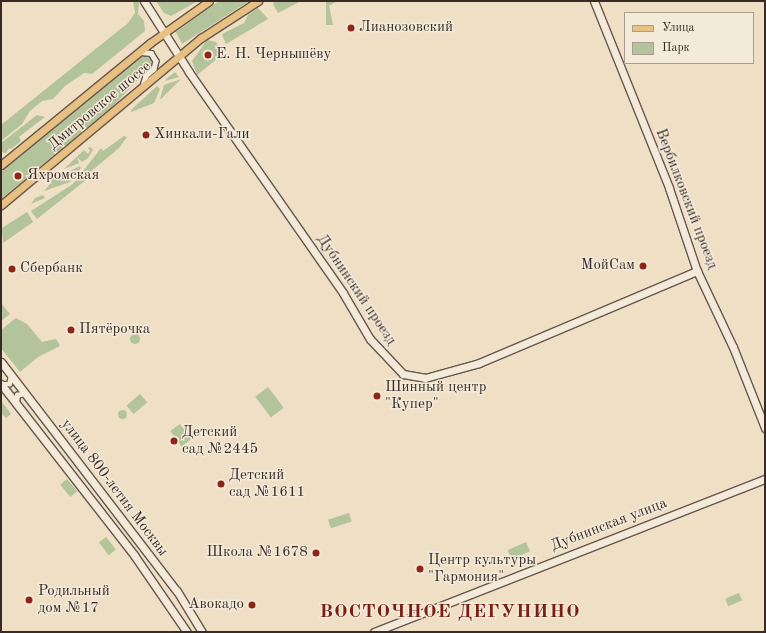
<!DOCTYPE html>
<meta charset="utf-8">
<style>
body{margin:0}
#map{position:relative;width:766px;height:633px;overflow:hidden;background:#eedfc5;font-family:"Old Standard TT",serif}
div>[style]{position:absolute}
.green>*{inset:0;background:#b3c39a;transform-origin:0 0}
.round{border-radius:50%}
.roads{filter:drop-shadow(1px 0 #66584d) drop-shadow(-1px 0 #66584d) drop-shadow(0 1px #66584d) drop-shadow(0 -1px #66584d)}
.street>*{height:4.5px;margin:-2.25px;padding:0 2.25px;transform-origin:2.25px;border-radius:2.25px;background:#f4ead9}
.secondary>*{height:7px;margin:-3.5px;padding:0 3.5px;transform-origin:3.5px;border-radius:3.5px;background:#f4ead9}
.primary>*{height:7px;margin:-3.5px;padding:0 3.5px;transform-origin:3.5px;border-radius:3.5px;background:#e7c082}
.dots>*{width:11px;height:11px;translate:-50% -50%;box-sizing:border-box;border:2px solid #f4ead9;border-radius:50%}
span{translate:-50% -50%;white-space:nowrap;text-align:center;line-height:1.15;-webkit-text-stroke:3px #f4ead9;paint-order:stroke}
.poi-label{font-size:15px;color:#382b25}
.left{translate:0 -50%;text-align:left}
.right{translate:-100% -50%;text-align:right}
.street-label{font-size:15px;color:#382b25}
.district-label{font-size:19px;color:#7a1f14;font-weight:700;letter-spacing:1px}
.frame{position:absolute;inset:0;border:2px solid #382b25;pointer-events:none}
.legend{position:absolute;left:624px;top:12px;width:130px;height:52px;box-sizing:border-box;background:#f4ead9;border:1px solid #a99e91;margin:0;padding:5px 7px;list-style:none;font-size:12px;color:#382b25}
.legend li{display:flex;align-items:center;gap:8px;height:20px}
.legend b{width:20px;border:1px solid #a99e91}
</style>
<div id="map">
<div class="green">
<i style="clip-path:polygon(133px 1px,139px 2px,138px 14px,144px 21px,145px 31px,92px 74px,84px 73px,65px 86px,53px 99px,42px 101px,30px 111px,22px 124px,1px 141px,1px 125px,128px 23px,135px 13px)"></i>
<i style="clip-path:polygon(156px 1px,198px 1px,171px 16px,164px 13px)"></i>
<i style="clip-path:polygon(219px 1px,249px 1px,182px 44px,176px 32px)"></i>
<i style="clip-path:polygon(275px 1px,301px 1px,278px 13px,273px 4px)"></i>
<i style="clip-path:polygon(326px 1px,337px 1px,329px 6px,333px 25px,326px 25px)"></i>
<i style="clip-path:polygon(258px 8px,268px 19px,226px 44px,222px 35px,224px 33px,244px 23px,248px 15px)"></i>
<i style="clip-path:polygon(207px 40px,216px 42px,223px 54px,197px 75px,192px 61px)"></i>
<i style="clip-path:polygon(141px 55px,151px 57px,152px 65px,114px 105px,1px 199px,1px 172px)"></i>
<i style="clip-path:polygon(175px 72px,179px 77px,165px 81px,166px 79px)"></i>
<i style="clip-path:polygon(181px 79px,161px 99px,160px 99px,164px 85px)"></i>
<i style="clip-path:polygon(157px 86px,160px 89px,154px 103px,131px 112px,131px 110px)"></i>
<i style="clip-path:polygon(37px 115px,45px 117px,19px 137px,21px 141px,11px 149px,9px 148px,6px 153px,1px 152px,1px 143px)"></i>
<i style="clip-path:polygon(124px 136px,127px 137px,119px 148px,89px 173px,91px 176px,37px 219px,31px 211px,73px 184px,101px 148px,103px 151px)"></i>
<i style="clip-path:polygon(91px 147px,93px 150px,88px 158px,82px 162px,77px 157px,79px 163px,64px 169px,84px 150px,88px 154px,90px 151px,88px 148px)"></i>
<i style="clip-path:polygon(80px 166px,81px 168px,70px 182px,44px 191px,50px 184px,48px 182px)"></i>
<i style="clip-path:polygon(43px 195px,45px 198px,31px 204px,35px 198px)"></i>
<i style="clip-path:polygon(27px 212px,33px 222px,3px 243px,2px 228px)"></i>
<i style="clip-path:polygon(1px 303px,10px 314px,1px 321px)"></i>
<i style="clip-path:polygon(16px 318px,27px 324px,42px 342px,56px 339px,60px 346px,38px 357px,20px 372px,1px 348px,1px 330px)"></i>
<i class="round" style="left:130px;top:334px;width:10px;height:10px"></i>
<i style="left:268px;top:387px;width:26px;height:16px;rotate:53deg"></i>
<i style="left:140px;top:394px;width:11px;height:18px;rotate:49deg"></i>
<i style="clip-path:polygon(2px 402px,11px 414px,6px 418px,1px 413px)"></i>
<i class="round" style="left:117.5px;top:409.5px;width:9px;height:9px"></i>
<i style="left:180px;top:424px;width:19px;height:12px;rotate:54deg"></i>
<i style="left:67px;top:479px;width:16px;height:9px;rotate:50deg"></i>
<i style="left:349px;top:513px;width:9px;height:22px;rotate:72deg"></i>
<i style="left:106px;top:537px;width:16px;height:9px;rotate:52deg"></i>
<i style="left:526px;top:542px;width:10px;height:20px;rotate:66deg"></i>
<i style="left:739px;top:593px;width:8px;height:15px;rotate:67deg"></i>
</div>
<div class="roads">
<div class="street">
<i style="left:141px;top:52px;width:10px;rotate:6deg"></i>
<i style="left:151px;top:53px;width:9px;rotate:58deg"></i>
<i style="left:156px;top:61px;width:8px;rotate:104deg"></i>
<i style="left:154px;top:69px;width:11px;rotate:139deg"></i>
<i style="left:146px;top:76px;width:10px;rotate:107deg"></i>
<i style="left:1px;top:384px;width:8px"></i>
<i style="left:9px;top:384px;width:9px;rotate:-77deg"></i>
<i style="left:16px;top:403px;width:8px;rotate:-83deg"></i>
<i style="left:17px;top:395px;width:8px;rotate:-14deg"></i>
</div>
<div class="secondary">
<i style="left:144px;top:1px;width:84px;rotate:57.6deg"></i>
<i style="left:189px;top:72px;width:269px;rotate:55.1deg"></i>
<i style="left:343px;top:293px;width:53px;rotate:59.6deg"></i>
<i style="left:370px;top:339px;width:48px;rotate:46.7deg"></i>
<i style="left:403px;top:374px;width:22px;rotate:10deg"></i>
<i style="left:425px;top:378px;width:56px;rotate:-15.5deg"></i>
<i style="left:479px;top:363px;width:237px;rotate:-22.9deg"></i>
<i style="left:594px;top:1px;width:201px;rotate:68.1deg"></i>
<i style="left:669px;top:188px;width:88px;rotate:71.4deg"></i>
<i style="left:697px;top:271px;width:84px;rotate:64.7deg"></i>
<i style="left:733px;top:347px;width:87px;rotate:68.4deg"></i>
<i style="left:1px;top:362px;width:289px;rotate:52.5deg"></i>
<i style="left:177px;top:591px;width:48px;rotate:58.6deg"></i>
<i style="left:1px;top:384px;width:217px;rotate:52.1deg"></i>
<i style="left:134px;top:555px;width:93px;rotate:55.5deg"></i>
<i style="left:374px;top:632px;width:420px;rotate:-21.4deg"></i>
</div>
<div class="primary">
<i style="left:1px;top:165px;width:193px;rotate:-39.3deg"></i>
<i style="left:150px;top:43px;width:72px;rotate:-35.4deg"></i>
<i style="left:1px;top:205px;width:261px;rotate:-39.9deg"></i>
<i style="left:201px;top:38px;width:68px;rotate:-33deg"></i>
</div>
</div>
<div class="dots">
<i style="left:351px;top:28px;background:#8f2418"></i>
<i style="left:208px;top:55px;background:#8f2418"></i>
<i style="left:146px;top:135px;background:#8f2418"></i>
<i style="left:18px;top:176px;background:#8f2418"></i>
<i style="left:643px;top:266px;background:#8f2418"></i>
<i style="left:12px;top:269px;background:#8f2418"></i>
<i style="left:71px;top:330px;background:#8f2418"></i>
<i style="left:377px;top:396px;background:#8f2418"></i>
<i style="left:174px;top:441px;background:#8f2418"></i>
<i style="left:221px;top:484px;background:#8f2418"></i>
<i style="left:316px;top:553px;background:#8f2418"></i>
<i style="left:420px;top:569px;background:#8f2418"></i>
<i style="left:29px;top:600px;background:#8f2418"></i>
<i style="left:252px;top:605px;background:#8f2418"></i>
</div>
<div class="poi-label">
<span class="left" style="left:359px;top:28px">Лианозовский</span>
<span class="left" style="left:216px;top:55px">Е. Н. Чернышёву</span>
<span class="left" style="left:154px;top:135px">Хинкали-Гали</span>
<span class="left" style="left:27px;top:176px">Яхромская</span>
<span class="right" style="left:635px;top:266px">МойСам</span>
<span class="left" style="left:20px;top:269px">Сбербанк</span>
<span class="left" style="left:79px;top:330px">Пятёрочка</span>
<span class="left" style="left:385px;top:396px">Шинный центр<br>"Купер"</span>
<span class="left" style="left:182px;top:441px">Детский<br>сад №2445</span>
<span class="left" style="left:229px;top:484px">Детский<br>сад №1611</span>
<span class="right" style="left:308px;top:553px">Школа №1678</span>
<span class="left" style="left:428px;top:569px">Центр культуры<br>"Гармония"</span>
<span class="left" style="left:38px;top:600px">Родильный<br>дом №17</span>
<span class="right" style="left:244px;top:605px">Авокадо</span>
</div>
<div class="street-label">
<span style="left:100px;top:106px;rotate:-40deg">Дмитровское шоссе</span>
<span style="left:686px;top:199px;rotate:69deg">Вербилковский проезд</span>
<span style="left:356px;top:290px;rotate:56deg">Дубнинский проезд</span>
<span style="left:114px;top:488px;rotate:53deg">улица 800-летия Москвы</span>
<span style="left:609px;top:525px;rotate:-21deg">Дубнинская улица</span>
</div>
<div class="district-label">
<span style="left:450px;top:613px">ВОСТОЧНОЕ ДЕГУНИНО</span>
</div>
<div class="frame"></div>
<ul class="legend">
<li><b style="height:5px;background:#e7c082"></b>Улица</li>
<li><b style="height:11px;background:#b3c39a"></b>Парк</li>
</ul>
</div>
